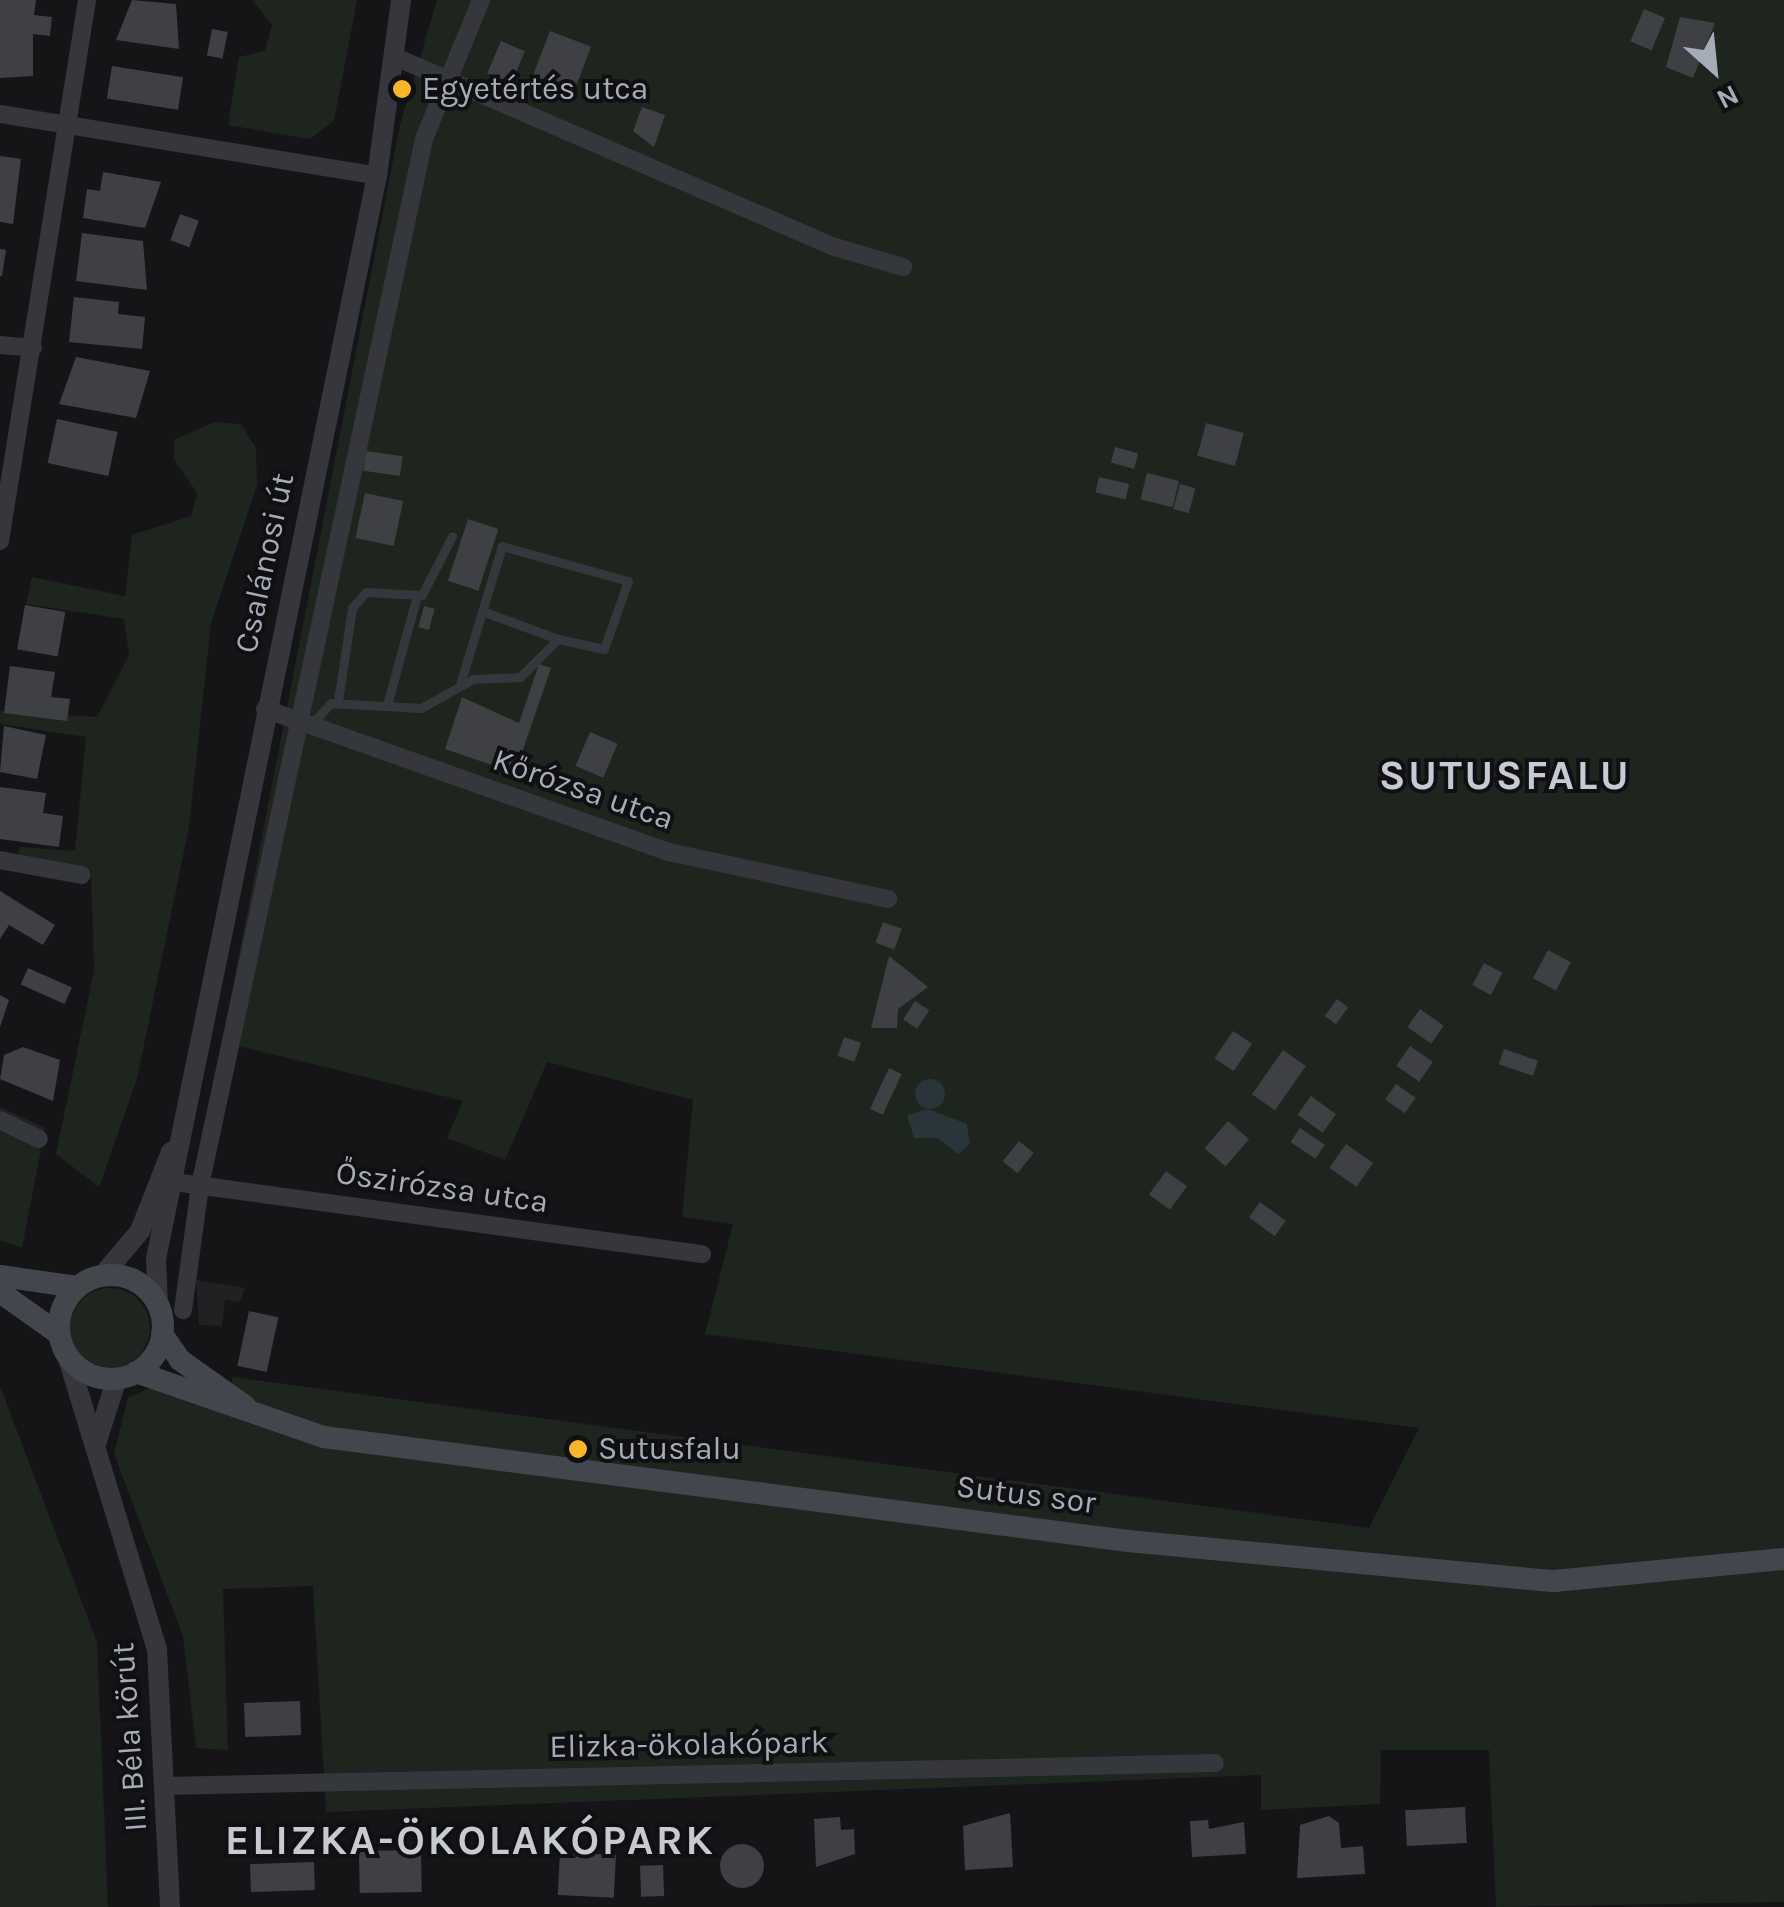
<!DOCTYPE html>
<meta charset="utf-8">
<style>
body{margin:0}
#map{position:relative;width:1784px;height:1907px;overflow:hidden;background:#151517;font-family:Karla,sans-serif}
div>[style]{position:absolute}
.built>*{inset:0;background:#212124}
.green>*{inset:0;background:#1d251e}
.round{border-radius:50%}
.water>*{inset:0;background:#2a343b}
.building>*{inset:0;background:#3f4044;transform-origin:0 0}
.service>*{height:9px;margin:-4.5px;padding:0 4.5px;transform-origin:4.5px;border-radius:4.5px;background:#36373c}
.minor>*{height:18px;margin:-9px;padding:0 9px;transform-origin:9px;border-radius:9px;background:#36373c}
.tertiary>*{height:20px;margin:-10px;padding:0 10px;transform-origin:10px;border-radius:10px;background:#36373c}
.secondary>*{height:22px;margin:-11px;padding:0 11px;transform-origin:11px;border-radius:11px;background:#43464c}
.secondary>.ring{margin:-11px;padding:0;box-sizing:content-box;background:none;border:22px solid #43464c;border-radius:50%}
.dots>*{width:28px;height:28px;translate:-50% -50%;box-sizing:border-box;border:5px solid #101012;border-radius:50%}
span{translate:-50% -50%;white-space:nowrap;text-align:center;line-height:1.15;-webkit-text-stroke:8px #101012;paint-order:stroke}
.poi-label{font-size:32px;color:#a6abb8}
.left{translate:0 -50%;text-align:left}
.street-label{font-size:32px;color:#a6abb8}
.district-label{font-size:42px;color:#c7cad3;font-weight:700;letter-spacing:2.5px}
.north{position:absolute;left:1664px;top:20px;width:100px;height:100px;-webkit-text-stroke:8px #101012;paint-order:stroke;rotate:153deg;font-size:28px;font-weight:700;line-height:40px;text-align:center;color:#a6abb8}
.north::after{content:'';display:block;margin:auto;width:35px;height:45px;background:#a6abb8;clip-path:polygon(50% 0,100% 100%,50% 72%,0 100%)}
</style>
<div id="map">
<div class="built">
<i style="clip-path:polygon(196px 1280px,245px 1288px,240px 1302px,225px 1300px,222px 1326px,199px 1325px)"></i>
</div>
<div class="green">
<i style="clip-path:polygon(252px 0,357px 0,334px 121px,310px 139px,228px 125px,239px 57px,265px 51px,272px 25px)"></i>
<i style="clip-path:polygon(437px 0,1784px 0,1784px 1902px,1496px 1907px,1489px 1750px,1381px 1750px,1380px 1804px,1261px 1810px,1261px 1775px,326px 1812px,313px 1586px,223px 1589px,228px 1750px,196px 1748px,183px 1636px,114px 1454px,128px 1398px,154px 1386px,234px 1410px,232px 1377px,1369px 1528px,1419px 1428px,705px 1334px,733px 1224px,682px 1217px,693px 1100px,547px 1062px,505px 1160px,447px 1138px,463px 1101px,222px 1042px,400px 125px)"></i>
<i style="clip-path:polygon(215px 422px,241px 424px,256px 448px,257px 485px,211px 623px,189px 827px,137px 1079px,99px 1187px,56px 1154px,94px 971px,91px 871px,16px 857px,20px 847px,75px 851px,86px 737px,0 724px,0 711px,97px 717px,129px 655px,124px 619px,26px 604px,32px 577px,125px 596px,132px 535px,191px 516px,197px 493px,174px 459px,174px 440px)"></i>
<i style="clip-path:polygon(0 1107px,45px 1128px,22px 1248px,0 1240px)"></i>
<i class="round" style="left:70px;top:1288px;width:80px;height:80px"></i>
<i style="clip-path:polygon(0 1386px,97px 1642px,108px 1907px,0 1907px)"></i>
</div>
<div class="water">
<i class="round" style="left:915px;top:1079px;width:30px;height:30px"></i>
<i style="clip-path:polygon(928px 1109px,967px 1124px,970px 1144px,958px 1154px,938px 1138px,914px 1138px,907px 1115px)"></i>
</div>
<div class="building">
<i style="clip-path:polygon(0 0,36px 0,34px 15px,52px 17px,50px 36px,33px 34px,33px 76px,0 78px)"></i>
<i style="clip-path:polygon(132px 0,176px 4px,179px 49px,116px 40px)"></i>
<i style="left:1644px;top:9px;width:23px;height:35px;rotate:23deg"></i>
<i style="clip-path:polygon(1680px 17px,1715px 23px,1693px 78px,1666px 67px)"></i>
<i style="left:212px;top:29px;width:16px;height:27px;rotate:11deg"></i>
<i style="left:550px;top:31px;width:44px;height:54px;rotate:21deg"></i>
<i style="left:501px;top:41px;width:26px;height:35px;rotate:23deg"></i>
<i style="left:112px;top:66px;width:72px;height:33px;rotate:9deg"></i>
<i style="clip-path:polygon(642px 107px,665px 115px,654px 147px,633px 131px)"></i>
<i style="clip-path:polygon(0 156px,21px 159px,13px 224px,0 222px)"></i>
<i style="clip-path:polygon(103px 172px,161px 182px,145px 228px,83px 218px,87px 189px,100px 191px)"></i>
<i style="left:180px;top:214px;width:20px;height:28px;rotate:20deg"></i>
<i style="clip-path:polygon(82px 233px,143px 241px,147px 290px,76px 281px)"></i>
<i style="clip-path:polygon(0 249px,6px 250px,2px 276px,0 276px)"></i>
<i style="clip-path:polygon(74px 297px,119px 302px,118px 314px,145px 317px,142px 349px,69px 342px)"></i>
<i style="clip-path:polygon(76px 357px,150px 371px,136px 418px,59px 404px)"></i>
<i style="left:57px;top:419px;width:62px;height:45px;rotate:12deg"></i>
<i style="left:1206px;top:423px;width:39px;height:34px;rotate:15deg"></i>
<i style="left:1115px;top:447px;width:24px;height:16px;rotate:15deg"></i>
<i style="left:366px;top:451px;width:37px;height:20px;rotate:8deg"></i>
<i style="left:1147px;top:473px;width:33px;height:27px;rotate:14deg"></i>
<i style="left:1099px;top:477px;width:31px;height:16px;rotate:13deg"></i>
<i style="left:1180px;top:484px;width:16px;height:26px;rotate:15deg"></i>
<i style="left:365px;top:493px;width:39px;height:46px;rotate:12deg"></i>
<i style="left:468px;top:519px;width:32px;height:65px;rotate:18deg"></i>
<i style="left:25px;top:605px;width:41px;height:45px;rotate:10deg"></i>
<i style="left:424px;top:606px;width:11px;height:22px;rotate:15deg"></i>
<i style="clip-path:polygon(539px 664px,551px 668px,515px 773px,445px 749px,462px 697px,519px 723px)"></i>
<i style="clip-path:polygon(10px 666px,55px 672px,51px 697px,70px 699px,67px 721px,4px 713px)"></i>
<i style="clip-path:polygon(4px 726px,46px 735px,37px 779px,0 772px)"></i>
<i style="left:590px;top:732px;width:30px;height:37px;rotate:23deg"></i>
<i style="clip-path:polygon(0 787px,46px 793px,43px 813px,63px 816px,59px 847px,0 839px)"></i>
<i style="clip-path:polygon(0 891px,55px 925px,43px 945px,9px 925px,0 939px)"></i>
<i style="left:883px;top:922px;width:20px;height:22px;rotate:20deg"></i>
<i style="left:1548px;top:950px;width:26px;height:32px;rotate:28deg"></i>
<i style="clip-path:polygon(889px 956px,928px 987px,898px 1009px,897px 1028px,871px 1028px)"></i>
<i style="left:1484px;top:963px;width:21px;height:25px;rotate:28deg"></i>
<i style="left:28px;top:968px;width:48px;height:18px;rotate:24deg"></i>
<i style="clip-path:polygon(0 995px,9px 1000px,0 1027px)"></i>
<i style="left:1337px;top:999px;width:14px;height:21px;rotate:36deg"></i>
<i style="left:915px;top:1001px;width:17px;height:22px;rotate:33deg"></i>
<i style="left:1420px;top:1009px;width:29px;height:22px;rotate:35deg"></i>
<i style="left:1233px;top:1031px;width:23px;height:33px;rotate:34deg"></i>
<i style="left:844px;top:1037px;width:18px;height:20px;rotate:19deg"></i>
<i style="left:1410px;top:1046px;width:28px;height:24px;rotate:35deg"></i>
<i style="clip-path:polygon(23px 1047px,60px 1060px,53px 1101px,0 1079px,4px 1055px)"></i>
<i style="left:1504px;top:1049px;width:36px;height:16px;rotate:19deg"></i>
<i style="left:1283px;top:1050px;width:28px;height:54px;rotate:35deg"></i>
<i style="left:889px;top:1068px;width:14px;height:45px;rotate:25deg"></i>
<i style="left:1396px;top:1084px;width:24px;height:19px;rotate:35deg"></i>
<i style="left:1311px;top:1096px;width:31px;height:23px;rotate:36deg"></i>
<i style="left:1228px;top:1121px;width:28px;height:36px;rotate:41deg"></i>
<i style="left:1300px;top:1128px;width:30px;height:17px;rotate:34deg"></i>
<i style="left:1019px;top:1141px;width:19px;height:26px;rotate:39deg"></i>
<i style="left:1346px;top:1144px;width:33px;height:29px;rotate:35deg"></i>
<i style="left:1166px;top:1171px;width:26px;height:29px;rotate:36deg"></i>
<i style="left:1260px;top:1202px;width:32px;height:19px;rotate:36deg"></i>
<i style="left:249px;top:1311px;width:30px;height:56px;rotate:12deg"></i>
<i style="left:300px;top:1701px;width:34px;height:56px;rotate:88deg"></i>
<i style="left:1465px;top:1807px;width:36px;height:60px;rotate:87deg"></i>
<i style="clip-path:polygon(1010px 1813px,1013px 1867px,965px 1870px,963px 1826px)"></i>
<i style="clip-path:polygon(1329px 1816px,1339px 1823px,1341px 1848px,1363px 1846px,1365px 1874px,1297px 1878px,1300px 1825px)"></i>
<i style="clip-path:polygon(840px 1817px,841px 1830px,854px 1829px,855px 1854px,816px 1867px,814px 1819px)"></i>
<i style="clip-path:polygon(1208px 1820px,1209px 1829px,1244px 1822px,1246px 1854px,1192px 1857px,1190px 1821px)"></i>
<i class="round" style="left:720px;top:1844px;width:44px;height:44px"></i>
<i style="left:421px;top:1850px;width:42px;height:62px;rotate:89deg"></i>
<i style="left:560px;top:1852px;width:56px;height:43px;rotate:3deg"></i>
<i style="left:314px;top:1862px;width:28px;height:64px;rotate:88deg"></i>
<i style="left:663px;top:1865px;width:31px;height:23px;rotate:88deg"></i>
</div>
<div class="service">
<i style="left:482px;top:611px;width:81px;rotate:20.2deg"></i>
<i style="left:338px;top:701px;width:94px;rotate:-81.4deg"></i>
<i style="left:352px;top:608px;width:21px;rotate:-49deg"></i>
<i style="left:366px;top:592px;width:56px;rotate:3.1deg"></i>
<i style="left:422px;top:595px;width:66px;rotate:-63deg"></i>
<i style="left:387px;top:705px;width:114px;rotate:-74.7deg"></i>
<i style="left:310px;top:726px;width:31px;rotate:-48deg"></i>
<i style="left:331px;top:703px;width:90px;rotate:3.2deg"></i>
<i style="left:421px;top:708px;width:60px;rotate:-29.1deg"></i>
<i style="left:473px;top:679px;width:47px;rotate:-2.4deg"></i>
<i style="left:520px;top:677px;width:54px;rotate:-45deg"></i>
<i style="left:558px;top:639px;width:47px;rotate:12.3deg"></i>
<i style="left:604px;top:649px;width:72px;rotate:-70.6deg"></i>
<i style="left:628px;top:581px;width:131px;rotate:-164.5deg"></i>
<i style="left:502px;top:546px;width:144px;rotate:106.9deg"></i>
</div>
<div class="minor">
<i style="left:393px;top:56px;width:482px;rotate:23.4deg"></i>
<i style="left:835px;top:247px;width:71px;rotate:16.4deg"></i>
<i style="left:0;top:114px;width:382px;rotate:9.3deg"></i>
<i style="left:0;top:345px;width:33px;rotate:5deg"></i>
<i style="left:0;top:541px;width:548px;rotate:-80.86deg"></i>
<i style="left:265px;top:709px;width:429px;rotate:19.5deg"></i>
<i style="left:669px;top:852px;width:224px;rotate:12.1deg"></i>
<i style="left:0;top:860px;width:83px;rotate:10.4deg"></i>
<i style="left:0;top:1120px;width:43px;rotate:26deg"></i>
<i style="left:174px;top:1182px;width:533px;rotate:7.77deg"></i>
<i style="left:183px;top:1310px;width:125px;rotate:-82.2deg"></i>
<i style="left:200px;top:1186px;width:1071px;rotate:-77.92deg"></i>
<i style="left:424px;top:139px;width:150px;rotate:-67.7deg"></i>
<i style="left:165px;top:1786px;width:1050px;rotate:-1.25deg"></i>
</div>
<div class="tertiary">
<i style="left:102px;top:1276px;width:59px;rotate:-49.8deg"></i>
<i style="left:140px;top:1231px;width:85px;rotate:-68.6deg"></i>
<i style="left:158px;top:1305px;width:46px;rotate:-92.5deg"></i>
<i style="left:156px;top:1259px;width:1105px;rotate:-78.47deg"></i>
<i style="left:377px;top:176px;width:178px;rotate:-82.2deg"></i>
<i style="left:67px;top:1355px;width:308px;rotate:73deg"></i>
<i style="left:157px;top:1650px;width:257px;rotate:87.1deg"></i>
<i style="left:97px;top:1441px;width:66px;rotate:-72.4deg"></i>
</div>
<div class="secondary">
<i class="ring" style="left:59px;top:1275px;width:82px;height:82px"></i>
<i style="left:0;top:1276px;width:78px;rotate:8.1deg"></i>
<i style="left:0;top:1292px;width:72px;rotate:35.4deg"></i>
<i style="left:162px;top:1334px;width:32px;rotate:55deg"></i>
<i style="left:180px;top:1360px;width:80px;rotate:35.3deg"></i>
<i style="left:136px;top:1372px;width:199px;rotate:19.1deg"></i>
<i style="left:324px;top:1437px;width:811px;rotate:7.37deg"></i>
<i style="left:1128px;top:1541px;width:428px;rotate:5.4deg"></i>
<i style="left:1554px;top:1581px;width:231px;rotate:-5.5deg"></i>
</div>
<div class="dots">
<i style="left:402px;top:89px;background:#fab52a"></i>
<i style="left:578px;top:1449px;background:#fab52a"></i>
</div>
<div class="poi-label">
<span class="left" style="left:422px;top:89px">Egyetértés utca</span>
<span class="left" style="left:598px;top:1449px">Sutusfalu</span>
</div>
<div class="street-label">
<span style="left:265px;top:563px;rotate:-78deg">Csalánosi út</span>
<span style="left:583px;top:790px;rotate:19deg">Kőrózsa utca</span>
<span style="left:442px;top:1188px;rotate:8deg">Őszirózsa utca</span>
<span style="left:1026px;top:1495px;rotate:7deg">Sutus sor</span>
<span style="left:130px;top:1737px;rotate:-94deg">III. Béla körút</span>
<span style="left:689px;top:1745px;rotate:-1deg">Elizka-ökolakópark</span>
</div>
<div class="district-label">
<span style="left:1505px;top:775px">SUTUSFALU</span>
<span style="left:470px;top:1840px">ELIZKA-ÖKOLAKÓPARK</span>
</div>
<div class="north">N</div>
</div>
